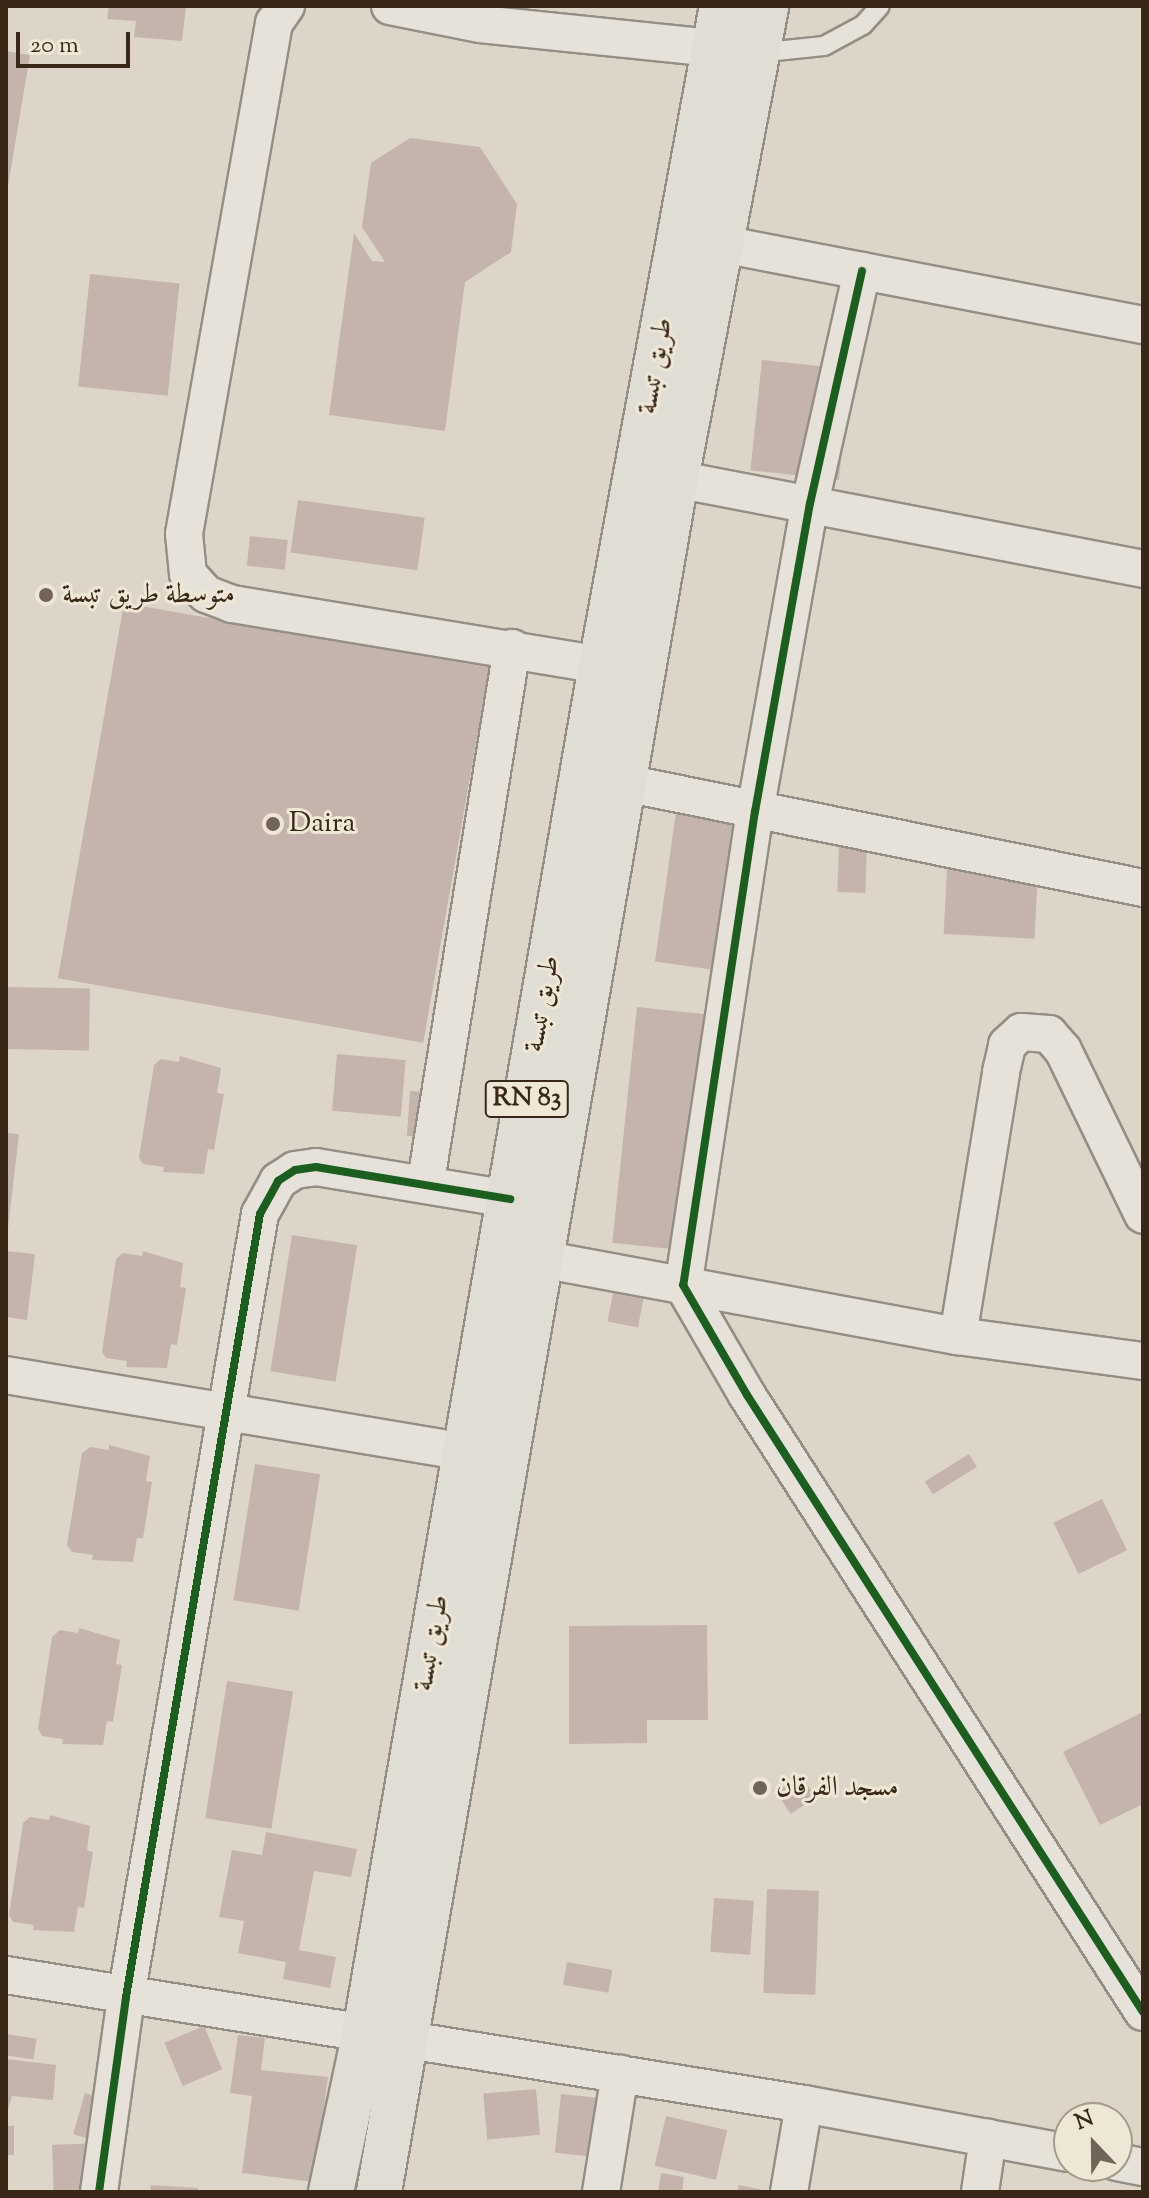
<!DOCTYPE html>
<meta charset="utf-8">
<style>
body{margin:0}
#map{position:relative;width:1149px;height:2198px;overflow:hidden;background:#ddd6c8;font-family:"Sorts Mill Goudy",Amiri,serif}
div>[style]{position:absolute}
.building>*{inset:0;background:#c5b4ac;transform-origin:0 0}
.roads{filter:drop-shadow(2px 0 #948e84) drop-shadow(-2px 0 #948e84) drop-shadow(0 2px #948e84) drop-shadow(0 -2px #948e84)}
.service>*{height:18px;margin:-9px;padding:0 9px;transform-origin:9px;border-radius:9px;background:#e6e2da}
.minor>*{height:36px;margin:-18px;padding:0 18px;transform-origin:18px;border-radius:18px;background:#e6e2da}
.primary>*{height:44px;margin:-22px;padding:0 22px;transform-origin:22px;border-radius:22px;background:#e0ddd4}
.cycleway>*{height:8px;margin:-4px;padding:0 4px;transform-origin:4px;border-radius:4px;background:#1b5e20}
.dots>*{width:22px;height:22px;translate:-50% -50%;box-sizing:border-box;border:4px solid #efe7d5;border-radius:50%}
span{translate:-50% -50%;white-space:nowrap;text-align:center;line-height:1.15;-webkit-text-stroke:6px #efe7d5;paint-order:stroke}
.shield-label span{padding:2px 6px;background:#efe7d5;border:2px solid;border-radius:6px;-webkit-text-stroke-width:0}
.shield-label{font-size:26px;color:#392718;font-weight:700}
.street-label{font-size:28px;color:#392718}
.poi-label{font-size:28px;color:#392718}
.left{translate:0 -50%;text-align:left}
.frame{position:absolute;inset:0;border:8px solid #392718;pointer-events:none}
.north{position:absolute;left:1053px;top:2102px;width:80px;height:80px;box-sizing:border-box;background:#efe7d5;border:2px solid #a69a89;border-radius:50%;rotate:338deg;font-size:22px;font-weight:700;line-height:32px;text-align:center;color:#392718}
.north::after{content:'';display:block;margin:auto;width:28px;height:36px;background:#726456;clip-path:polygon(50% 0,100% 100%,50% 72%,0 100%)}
.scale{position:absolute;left:16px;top:32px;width:114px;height:36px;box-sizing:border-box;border:4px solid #392718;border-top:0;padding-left:10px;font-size:24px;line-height:28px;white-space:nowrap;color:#392718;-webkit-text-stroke:6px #efe7d5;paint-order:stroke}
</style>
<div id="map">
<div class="building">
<i style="clip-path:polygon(109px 6px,186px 6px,182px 41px,134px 37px,136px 21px,107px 19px)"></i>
<i style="clip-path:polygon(6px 51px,30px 55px,8px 186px,6px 186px)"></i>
<i style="clip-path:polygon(410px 138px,480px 147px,517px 204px,511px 252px,465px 282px,445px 431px,329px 415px,354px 233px,372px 261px,385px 262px,362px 227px,371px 163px)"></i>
<i style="left:90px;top:274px;width:90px;height:113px;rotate:6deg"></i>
<i style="left:762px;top:360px;width:89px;height:111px;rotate:6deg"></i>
<i style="left:298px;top:500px;width:128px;height:53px;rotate:8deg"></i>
<i style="left:250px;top:536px;width:38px;height:30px;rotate:6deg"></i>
<i style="left:124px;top:603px;width:371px;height:381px;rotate:10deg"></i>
<i style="left:676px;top:812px;width:82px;height:151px;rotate:8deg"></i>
<i style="left:839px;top:845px;width:28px;height:47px;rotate:2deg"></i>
<i style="left:947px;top:869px;width:91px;height:65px;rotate:3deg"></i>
<i style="left:6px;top:987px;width:84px;height:62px;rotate:1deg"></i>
<i style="left:637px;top:1007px;width:81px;height:237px;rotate:6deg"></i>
<i style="left:337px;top:1054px;width:69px;height:57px;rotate:5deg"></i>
<i style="clip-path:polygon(180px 1056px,221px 1068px,217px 1093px,224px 1094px,214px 1150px,208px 1149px,204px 1174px,163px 1172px,164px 1167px,143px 1164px,139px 1157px,154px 1065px,161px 1059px,179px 1062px)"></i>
<i style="left:410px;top:1091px;width:26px;height:45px;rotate:4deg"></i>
<i style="clip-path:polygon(6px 1133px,19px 1134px,8px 1228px,6px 1228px)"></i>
<i style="left:292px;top:1235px;width:66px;height:138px;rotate:9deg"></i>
<i style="clip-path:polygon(6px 1251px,35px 1254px,27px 1320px,6px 1317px)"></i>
<i style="clip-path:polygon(143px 1251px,183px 1263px,180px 1287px,186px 1288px,177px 1345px,171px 1344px,167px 1368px,126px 1367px,127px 1361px,106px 1358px,102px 1352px,116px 1259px,123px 1253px,142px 1256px)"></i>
<i style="left:613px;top:1293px;width:31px;height:29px;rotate:11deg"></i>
<i style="clip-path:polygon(109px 1445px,150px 1456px,146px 1481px,152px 1482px,143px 1538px,137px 1538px,133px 1562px,92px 1560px,93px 1555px,72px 1552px,67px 1545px,82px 1453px,90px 1447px,109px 1450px)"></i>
<i style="left:969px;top:1454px;width:15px;height:52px;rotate:58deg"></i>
<i style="left:255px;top:1464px;width:66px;height:138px;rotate:9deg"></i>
<i style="left:1102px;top:1499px;width:57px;height:54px;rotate:64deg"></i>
<i style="clip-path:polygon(707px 1625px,708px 1720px,647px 1720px,647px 1743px,569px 1744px,569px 1626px)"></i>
<i style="clip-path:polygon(79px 1628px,120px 1640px,116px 1664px,122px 1665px,113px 1722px,107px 1721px,103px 1745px,62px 1744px,63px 1739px,42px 1736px,38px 1729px,52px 1637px,60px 1630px,78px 1633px)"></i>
<i style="left:227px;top:1681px;width:67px;height:139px;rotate:9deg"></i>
<i style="clip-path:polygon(1143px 1712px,1143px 1804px,1100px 1825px,1063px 1752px)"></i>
<i style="left:801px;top:1775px;width:27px;height:30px;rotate:57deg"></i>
<i style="clip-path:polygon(50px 1815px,90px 1826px,87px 1850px,93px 1852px,84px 1908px,78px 1907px,74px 1932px,33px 1930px,34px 1925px,13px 1922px,9px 1915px,23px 1823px,30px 1817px,49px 1820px)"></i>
<i style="clip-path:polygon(266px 1832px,357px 1849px,351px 1877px,314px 1871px,299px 1950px,336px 1957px,330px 1988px,283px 1979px,286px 1962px,238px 1953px,244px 1921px,219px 1917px,232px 1850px,262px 1855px)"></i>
<i style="left:767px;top:1889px;width:52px;height:104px;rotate:2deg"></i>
<i style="left:714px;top:1898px;width:40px;height:54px;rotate:4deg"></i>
<i style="left:567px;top:1962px;width:46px;height:23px;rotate:10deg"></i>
<i style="left:204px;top:2026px;width:47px;height:43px;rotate:67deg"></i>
<i style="left:6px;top:2034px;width:31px;height:21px;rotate:9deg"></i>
<i style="clip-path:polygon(238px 2035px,265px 2038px,261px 2070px,328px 2077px,314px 2182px,242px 2173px,252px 2096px,230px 2093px)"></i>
<i style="clip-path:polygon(6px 2059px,56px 2065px,53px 2100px,12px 2096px,6px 2117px)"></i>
<i style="left:536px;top:2089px;width:46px;height:53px;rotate:85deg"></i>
<i style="left:85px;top:2093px;width:40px;height:43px;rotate:16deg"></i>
<i style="left:561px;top:2094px;width:63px;height:59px;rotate:6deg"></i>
<i style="left:666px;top:2116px;width:63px;height:51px;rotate:13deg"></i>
<i style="left:6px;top:2126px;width:8px;height:29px"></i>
<i style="left:105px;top:2143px;width:49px;height:53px;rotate:88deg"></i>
<i style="clip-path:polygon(661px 2173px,684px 2177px,682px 2192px,658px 2192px)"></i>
<i style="clip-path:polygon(151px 2185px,198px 2188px,198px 2192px,150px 2192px)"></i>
<i style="clip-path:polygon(739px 2185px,767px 2191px,767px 2192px,737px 2192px)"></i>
</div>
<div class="roads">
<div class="service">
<i style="left:757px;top:53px;width:67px;rotate:-6deg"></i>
<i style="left:824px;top:46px;width:44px;rotate:-28.3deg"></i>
<i style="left:863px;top:25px;width:25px;rotate:-48deg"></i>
</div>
<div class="minor">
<i style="left:286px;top:6px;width:21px;rotate:125deg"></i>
<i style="left:274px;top:23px;width:519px;rotate:99.99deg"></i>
<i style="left:184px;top:534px;width:40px;rotate:84.3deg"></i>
<i style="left:188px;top:574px;width:27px;rotate:48deg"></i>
<i style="left:206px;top:594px;width:28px;rotate:21deg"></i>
<i style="left:232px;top:604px;width:399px;rotate:9.4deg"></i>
<i style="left:390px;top:6px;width:92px;rotate:11.3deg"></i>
<i style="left:480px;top:24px;width:235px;rotate:5.9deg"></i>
<i style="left:722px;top:244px;width:429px;rotate:10.9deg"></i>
<i style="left:862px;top:271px;width:238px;rotate:102.6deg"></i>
<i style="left:810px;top:503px;width:313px;rotate:100.1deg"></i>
<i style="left:755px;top:811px;width:479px;rotate:98.6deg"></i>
<i style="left:683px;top:1285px;width:127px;rotate:59.8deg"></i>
<i style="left:747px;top:1395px;width:733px;rotate:57.31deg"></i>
<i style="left:676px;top:479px;width:476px;rotate:10.9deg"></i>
<i style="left:625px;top:783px;width:529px;rotate:11.46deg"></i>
<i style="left:426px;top:1181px;width:540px;rotate:-80.83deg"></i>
<i style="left:541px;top:1259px;width:424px;rotate:10.5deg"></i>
<i style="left:958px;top:1336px;width:187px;rotate:7.7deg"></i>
<i style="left:958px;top:1336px;width:267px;rotate:-80.7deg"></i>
<i style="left:1001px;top:1072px;width:28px;rotate:-77deg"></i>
<i style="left:1007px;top:1045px;width:19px;rotate:-43deg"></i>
<i style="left:1021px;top:1032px;width:28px;rotate:4deg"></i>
<i style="left:1049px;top:1034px;width:21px;rotate:49deg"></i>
<i style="left:1063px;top:1050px;width:183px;rotate:64.1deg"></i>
<i style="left:6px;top:1375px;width:465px;rotate:9.5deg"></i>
<i style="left:6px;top:1975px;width:808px;rotate:9.18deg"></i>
<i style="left:804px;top:2104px;width:269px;rotate:10.5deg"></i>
<i style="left:1117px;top:2162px;width:26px;rotate:11deg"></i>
<i style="left:99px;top:2192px;width:197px;rotate:-82.1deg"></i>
<i style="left:126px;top:1997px;width:794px;rotate:-80.29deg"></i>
<i style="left:260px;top:1214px;width:38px;rotate:-61deg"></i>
<i style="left:278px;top:1181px;width:20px;rotate:-33deg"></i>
<i style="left:295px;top:1170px;width:21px;rotate:-8deg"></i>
<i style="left:316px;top:1167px;width:197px;rotate:9.4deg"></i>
<i style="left:601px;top:2192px;width:120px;rotate:-80.9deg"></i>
<i style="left:789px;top:2192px;width:89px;rotate:-80.3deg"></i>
<i style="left:980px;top:2192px;width:55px;rotate:-81.6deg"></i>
</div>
<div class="primary">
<i style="left:331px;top:2192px;width:164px;rotate:-78deg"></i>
<i style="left:365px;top:2032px;width:1387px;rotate:-80.2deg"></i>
<i style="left:601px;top:665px;width:670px;rotate:-79.6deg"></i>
<i style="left:379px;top:2192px;width:1739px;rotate:-80.16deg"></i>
<i style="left:676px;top:479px;width:481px;rotate:-79.2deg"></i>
</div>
</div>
<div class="cycleway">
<i style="left:862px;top:271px;width:238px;rotate:102.6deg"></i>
<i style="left:810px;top:503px;width:313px;rotate:100.1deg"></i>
<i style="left:755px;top:811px;width:479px;rotate:98.6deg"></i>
<i style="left:683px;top:1285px;width:127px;rotate:59.8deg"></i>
<i style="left:747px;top:1395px;width:733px;rotate:57.31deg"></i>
<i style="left:99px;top:2192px;width:197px;rotate:-82.1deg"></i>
<i style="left:126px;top:1997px;width:794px;rotate:-80.29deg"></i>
<i style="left:260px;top:1214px;width:38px;rotate:-61deg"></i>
<i style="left:278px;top:1181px;width:20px;rotate:-33deg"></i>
<i style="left:295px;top:1170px;width:21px;rotate:-8deg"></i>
<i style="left:316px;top:1167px;width:197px;rotate:9.4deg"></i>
</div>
<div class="dots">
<i style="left:46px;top:595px;background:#726456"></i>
<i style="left:273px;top:824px;background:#726456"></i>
<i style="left:760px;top:1788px;background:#726456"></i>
</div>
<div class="shield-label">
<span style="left:527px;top:1099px">RN 83</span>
</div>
<div class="street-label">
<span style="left:656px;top:366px;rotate:-80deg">طريق تبسة</span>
<span style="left:543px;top:1004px;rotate:-80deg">طريق تبسة</span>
<span style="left:432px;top:1643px;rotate:-80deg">طريق تبسة</span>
</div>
<div class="poi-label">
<span class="left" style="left:62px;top:595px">متوسطة طريق تبسة</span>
<span class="left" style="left:289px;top:824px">Daira</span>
<span class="left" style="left:776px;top:1788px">مسجد الفرقان</span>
</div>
<div class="frame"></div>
<div class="north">N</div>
<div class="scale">20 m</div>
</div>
